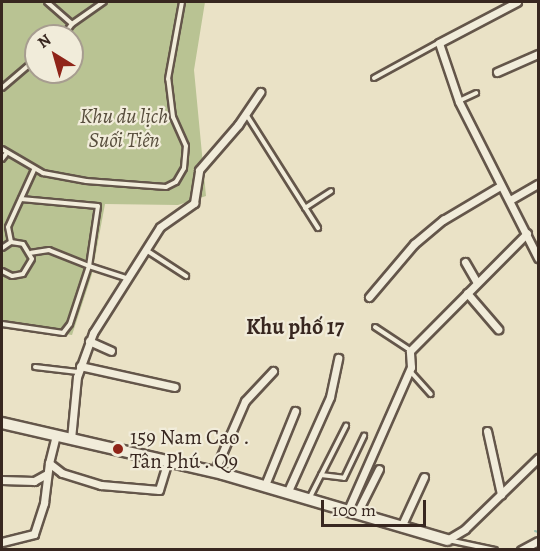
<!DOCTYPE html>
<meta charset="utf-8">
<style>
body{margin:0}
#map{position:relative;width:540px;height:551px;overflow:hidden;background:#eae2c6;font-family:Alegreya,serif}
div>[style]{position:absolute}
.green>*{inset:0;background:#b9c393}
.stream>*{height:2px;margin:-1px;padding:0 1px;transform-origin:1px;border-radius:1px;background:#99bfaf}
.roads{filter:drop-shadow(2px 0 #64564a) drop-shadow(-2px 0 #64564a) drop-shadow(0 2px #64564a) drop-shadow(0 -2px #64564a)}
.lane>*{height:4px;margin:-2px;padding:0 2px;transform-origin:2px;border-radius:2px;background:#f1ecda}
.street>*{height:7px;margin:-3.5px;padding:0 3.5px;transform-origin:3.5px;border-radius:3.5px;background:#f1ecda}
.secondary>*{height:10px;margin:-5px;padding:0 5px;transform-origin:5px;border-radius:5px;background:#f1ecda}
.dots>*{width:16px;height:16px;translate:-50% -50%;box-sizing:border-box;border:3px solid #f1ecda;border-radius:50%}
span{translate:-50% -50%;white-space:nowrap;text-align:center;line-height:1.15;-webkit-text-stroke:4.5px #f1ecda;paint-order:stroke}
.park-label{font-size:21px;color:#584e3d;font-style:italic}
.poi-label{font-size:21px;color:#382720}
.left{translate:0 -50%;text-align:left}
.neighbourhood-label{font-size:22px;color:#382720;font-weight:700}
.frame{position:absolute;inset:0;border:3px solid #382720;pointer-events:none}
.north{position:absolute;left:24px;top:24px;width:60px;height:60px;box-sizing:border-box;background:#f1ecda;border:2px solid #a79d90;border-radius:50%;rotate:323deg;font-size:16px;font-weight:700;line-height:24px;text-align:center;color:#382720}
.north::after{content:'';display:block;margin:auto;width:21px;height:27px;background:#8f2418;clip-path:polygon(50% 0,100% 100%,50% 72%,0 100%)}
.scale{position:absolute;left:321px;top:500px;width:105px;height:27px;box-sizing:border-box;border:3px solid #382720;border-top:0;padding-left:8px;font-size:18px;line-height:21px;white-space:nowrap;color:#382720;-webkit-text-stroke:4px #f1ecda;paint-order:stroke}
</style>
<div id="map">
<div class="green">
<i style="clip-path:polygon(evenodd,2px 2px,205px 2px,194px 70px,206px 196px,178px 205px,105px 204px,92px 274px,72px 335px,2px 325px,2px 2px,36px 36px,72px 36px,72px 72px,36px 72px,36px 36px)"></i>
</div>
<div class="stream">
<i style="left:535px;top:531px;width:3px;rotate:18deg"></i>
</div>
<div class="roads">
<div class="lane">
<i style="left:47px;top:2px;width:33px;rotate:41deg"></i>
<i style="left:72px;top:24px;width:15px;rotate:127deg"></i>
<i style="left:72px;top:24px;width:39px;rotate:-35deg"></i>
<i style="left:374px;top:78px;width:73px;rotate:-28.7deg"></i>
<i style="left:2px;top:88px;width:45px;rotate:-40.5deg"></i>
<i style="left:459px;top:101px;width:19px;rotate:-25deg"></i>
<i style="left:246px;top:114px;width:135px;rotate:57.7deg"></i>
<i style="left:2px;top:149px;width:48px;rotate:30.3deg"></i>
<i style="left:43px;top:173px;width:44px;rotate:10.5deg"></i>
<i style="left:86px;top:181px;width:80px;rotate:4.3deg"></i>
<i style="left:166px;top:187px;width:11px;rotate:-27deg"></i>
<i style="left:176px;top:182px;width:16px;rotate:-60deg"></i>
<i style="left:184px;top:168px;width:22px;rotate:-85deg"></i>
<i style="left:186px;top:146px;width:32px;rotate:-114deg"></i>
<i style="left:173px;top:117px;width:38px;rotate:-97deg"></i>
<i style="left:168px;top:79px;width:78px;rotate:-79.7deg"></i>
<i style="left:2px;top:159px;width:6px;rotate:-51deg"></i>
<i style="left:21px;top:199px;width:77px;rotate:5.2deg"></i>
<i style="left:98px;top:206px;width:61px;rotate:98.5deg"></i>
<i style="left:89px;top:266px;width:42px;rotate:18deg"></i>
<i style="left:305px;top:208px;width:31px;rotate:-33deg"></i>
<i style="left:11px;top:242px;width:15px;rotate:-101deg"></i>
<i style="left:8px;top:227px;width:63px;rotate:-65.5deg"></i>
<i style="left:2px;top:248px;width:11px;rotate:-34deg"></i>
<i style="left:11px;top:242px;width:12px;rotate:9deg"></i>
<i style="left:23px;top:244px;width:17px;rotate:59deg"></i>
<i style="left:32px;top:259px;width:17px;rotate:121deg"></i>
<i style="left:23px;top:274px;width:11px;rotate:170deg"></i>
<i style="left:12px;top:276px;width:11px;rotate:-153deg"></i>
<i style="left:146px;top:250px;width:48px;rotate:33deg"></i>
<i style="left:2px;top:324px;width:62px;rotate:8.4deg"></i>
<i style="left:63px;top:333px;width:11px;rotate:-52deg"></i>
<i style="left:70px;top:324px;width:61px;rotate:-71.9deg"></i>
<i style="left:89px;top:266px;width:43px;rotate:-158.2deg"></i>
<i style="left:49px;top:250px;width:18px;rotate:171deg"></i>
<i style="left:375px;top:327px;width:42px;rotate:33.3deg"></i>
<i style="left:35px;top:367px;width:43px;rotate:6.6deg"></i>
<i style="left:410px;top:371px;width:31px;rotate:48deg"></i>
<i style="left:321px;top:475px;width:23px;rotate:7deg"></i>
<i style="left:344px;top:478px;width:47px;rotate:-64.5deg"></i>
<i style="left:310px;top:497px;width:80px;rotate:-63.1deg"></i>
<i style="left:448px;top:540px;width:48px;rotate:12deg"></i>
</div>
<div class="street">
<i style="left:517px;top:2px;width:88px;rotate:152.3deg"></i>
<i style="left:439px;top:43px;width:62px;rotate:71.3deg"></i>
<i style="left:459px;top:102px;width:175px;rotate:63.1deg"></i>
<i style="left:497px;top:72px;width:45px;rotate:-23.7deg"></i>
<i style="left:510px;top:200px;width:32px;rotate:-30deg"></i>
<i style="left:465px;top:262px;width:24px;rotate:60deg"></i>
<i style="left:467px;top:293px;width:48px;rotate:49.3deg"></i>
<i style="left:369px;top:297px;width:70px;rotate:-49.7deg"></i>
<i style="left:414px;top:244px;width:38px;rotate:-40deg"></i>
<i style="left:443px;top:220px;width:66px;rotate:-30.8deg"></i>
<i style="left:89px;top:341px;width:24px;rotate:24deg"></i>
<i style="left:80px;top:366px;width:97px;rotate:12.5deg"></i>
<i style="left:487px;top:431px;width:65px;rotate:77.5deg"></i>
<i style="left:56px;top:435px;width:29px;rotate:104deg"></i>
<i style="left:49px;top:463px;width:16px;rotate:38deg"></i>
<i style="left:62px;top:473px;width:41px;rotate:17.1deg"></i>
<i style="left:101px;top:485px;width:58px;rotate:4.9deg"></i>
<i style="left:159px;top:490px;width:30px;rotate:-73deg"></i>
<i style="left:71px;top:439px;width:62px;rotate:-84.5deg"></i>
<i style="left:77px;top:377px;width:47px;rotate:-70deg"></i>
<i style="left:93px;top:333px;width:125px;rotate:-57.7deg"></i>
<i style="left:160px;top:227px;width:42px;rotate:-35.2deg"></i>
<i style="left:194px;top:203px;width:33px;rotate:-81deg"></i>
<i style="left:199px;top:170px;width:60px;rotate:-49.1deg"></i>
<i style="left:238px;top:125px;width:40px;rotate:-56deg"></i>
<i style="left:214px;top:472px;width:77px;rotate:-66.4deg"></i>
<i style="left:245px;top:401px;width:41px;rotate:-47deg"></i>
<i style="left:2px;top:480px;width:32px;rotate:2deg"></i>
<i style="left:34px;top:481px;width:13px;rotate:-29deg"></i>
<i style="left:265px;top:485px;width:80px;rotate:-67.9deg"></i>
<i style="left:288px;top:491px;width:103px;rotate:-65.9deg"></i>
<i style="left:330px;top:397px;width:40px;rotate:-78deg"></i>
<i style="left:348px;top:510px;width:156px;rotate:-66.2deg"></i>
<i style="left:411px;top:367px;width:16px;rotate:-94deg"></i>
<i style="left:410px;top:351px;width:166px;rotate:-45.2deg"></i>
<i style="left:357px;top:513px;width:49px;rotate:-63.4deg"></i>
<i style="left:401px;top:527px;width:55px;rotate:-65.3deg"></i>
<i style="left:447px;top:540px;width:21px;rotate:-31deg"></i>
<i style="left:465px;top:529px;width:102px;rotate:-44.2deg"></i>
<i style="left:2px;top:542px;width:33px;rotate:-14deg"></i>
<i style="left:34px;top:534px;width:33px;rotate:-72deg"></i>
<i style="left:44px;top:503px;width:40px;rotate:-82.9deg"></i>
<i style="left:521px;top:550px;width:19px;rotate:-28deg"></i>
</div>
<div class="secondary">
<i style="left:2px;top:423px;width:227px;rotate:13deg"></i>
<i style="left:223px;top:474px;width:234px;rotate:16.4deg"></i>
</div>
</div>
<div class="dots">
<i style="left:118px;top:449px;background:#8f2418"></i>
</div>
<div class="park-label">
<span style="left:124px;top:128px">Khu du lịch<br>Suối Tiên</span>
</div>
<div class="poi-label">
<span class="left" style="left:130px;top:449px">159 Nam Cao .<br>Tân Phú . Q9</span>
</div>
<div class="neighbourhood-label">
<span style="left:295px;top:328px">Khu phố 17</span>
</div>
<div class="frame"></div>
<div class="north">N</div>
<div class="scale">100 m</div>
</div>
